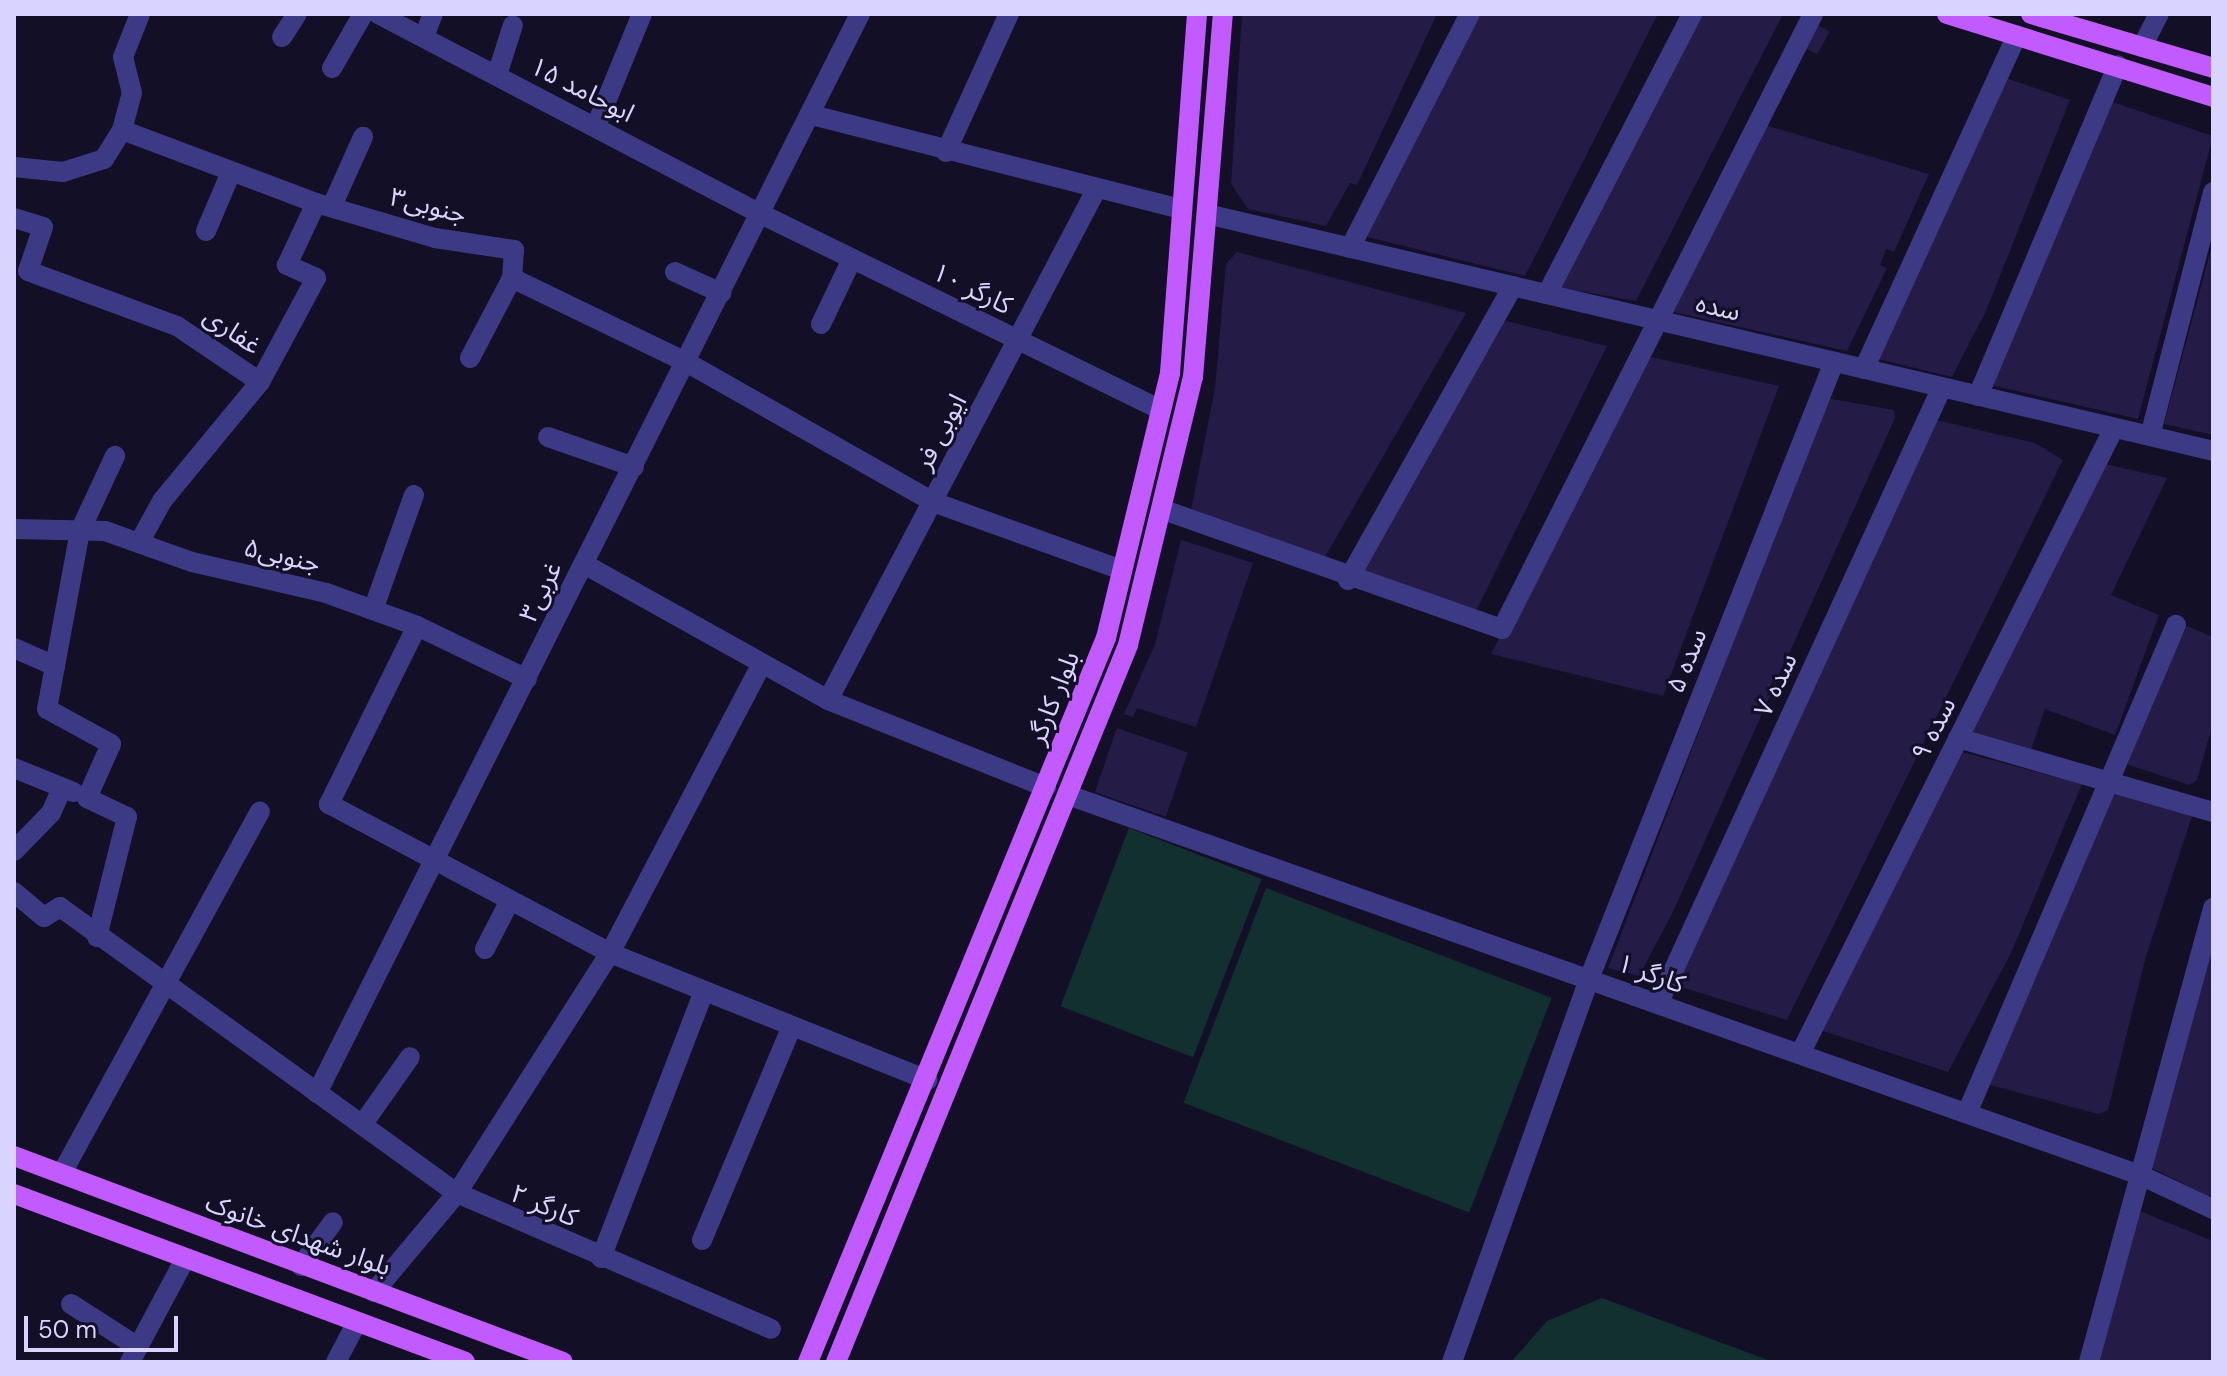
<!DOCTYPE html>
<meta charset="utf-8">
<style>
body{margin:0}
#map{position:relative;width:2227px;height:1376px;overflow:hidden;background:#130f26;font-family:"DM Sans","Noto Sans Arabic",sans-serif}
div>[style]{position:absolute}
.green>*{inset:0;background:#12302f;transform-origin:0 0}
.building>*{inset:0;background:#241b47;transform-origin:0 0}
.minor>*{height:20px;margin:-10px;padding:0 10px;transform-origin:10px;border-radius:10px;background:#3d3a85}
.major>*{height:20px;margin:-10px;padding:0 10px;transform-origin:10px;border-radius:10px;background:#c25bff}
span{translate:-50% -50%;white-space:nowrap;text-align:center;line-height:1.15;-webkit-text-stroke:6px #130f26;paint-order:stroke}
.street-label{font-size:26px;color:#d9d4ff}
.frame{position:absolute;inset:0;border:16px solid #d9d4ff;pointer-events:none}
.scale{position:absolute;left:24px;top:1316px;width:154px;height:36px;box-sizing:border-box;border:4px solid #d9d4ff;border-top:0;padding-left:10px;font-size:24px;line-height:28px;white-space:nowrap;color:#d9d4ff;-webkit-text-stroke:6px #130f26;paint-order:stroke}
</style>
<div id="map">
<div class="green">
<i style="left:1129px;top:828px;width:142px;height:191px;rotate:21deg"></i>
<i style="left:1266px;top:888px;width:306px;height:230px;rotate:21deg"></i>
<i style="clip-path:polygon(1602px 1298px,1773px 1362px,1511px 1362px,1547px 1321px)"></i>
</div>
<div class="building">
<i style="clip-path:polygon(1242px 14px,1437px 14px,1357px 185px,1350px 183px,1326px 226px,1248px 209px,1231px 184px)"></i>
<i style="clip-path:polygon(1463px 14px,1658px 14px,1525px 276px,1347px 232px)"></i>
<i style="clip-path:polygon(1685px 14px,1783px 14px,1636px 301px,1557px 287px)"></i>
<i style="left:1814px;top:23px;width:18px;height:26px;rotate:29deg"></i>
<i style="clip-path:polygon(2006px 78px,2070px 100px,1986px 311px,1952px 377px,1865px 356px)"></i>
<i style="clip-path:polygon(2104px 99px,2213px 136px,2138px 419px,1995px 386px,1990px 377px)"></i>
<i style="clip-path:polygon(1762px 124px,1929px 174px,1894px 252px,1886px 249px,1880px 265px,1887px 268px,1847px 351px,1673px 312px)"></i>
<i style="clip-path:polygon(2213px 242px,2213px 435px,2164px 424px)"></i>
<i style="clip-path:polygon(1237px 252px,1466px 313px,1318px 569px,1188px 526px,1215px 388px,1226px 264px)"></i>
<i style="clip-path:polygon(1494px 318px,1607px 346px,1474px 615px,1342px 577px)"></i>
<i style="clip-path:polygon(1647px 356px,1779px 386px,1663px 696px,1491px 654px)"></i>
<i style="clip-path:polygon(1827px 398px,1894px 410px,1895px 418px,1672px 914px,1639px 976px,1608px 968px)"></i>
<i style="clip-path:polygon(1936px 420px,2035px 443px,2063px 460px,1787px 1020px,1665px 982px)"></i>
<i style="clip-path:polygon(2096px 462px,2167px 478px,2111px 595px,2159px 615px,2115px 735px,2045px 709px,2029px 756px,1954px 737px)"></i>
<i style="clip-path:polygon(1181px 540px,1253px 563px,1196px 727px,1137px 708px,1133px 717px,1124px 714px,1155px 644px)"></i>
<i style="clip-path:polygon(2187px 626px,2213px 637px,2213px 723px,2197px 780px,2189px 785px,2123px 763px)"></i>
<i style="left:1117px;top:728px;width:75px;height:68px;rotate:19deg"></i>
<i style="clip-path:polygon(1947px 748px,2082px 784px,2011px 953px,1948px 1072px,1811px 1027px)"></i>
<i style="clip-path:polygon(2113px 791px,2193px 813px,2146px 956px,2108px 1110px,2098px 1114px,1979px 1082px)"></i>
<i style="clip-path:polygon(2213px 927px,2213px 1194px,2208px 1196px,2152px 1168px)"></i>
<i style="clip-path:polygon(2135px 1209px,2213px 1241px,2213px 1362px,2086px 1362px)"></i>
</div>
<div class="minor">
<i style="left:378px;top:14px;width:432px;rotate:27.6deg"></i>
<i style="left:761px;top:214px;width:445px;rotate:26.1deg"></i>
<i style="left:282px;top:37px;width:27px;rotate:-57deg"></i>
<i style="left:424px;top:37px;width:25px;rotate:-69deg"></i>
<i style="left:2142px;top:47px;width:37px;rotate:-63deg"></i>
<i style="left:332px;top:68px;width:62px;rotate:-60.1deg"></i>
<i style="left:497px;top:75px;width:52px;rotate:-72.3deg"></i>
<i style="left:812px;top:115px;width:382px;rotate:14.3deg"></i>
<i style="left:596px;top:126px;width:121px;rotate:-67.7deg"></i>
<i style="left:122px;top:130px;width:207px;rotate:20.6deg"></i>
<i style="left:316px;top:203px;width:124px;rotate:16.4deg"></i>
<i style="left:435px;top:238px;width:80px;rotate:8.6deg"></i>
<i style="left:514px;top:250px;width:28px;rotate:94deg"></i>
<i style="left:512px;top:278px;width:193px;rotate:25.8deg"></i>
<i style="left:686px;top:362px;width:284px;rotate:29.5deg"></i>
<i style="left:933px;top:502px;width:201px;rotate:19.8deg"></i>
<i style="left:946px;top:152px;width:152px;rotate:-65.5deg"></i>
<i style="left:14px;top:167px;width:49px;rotate:5.8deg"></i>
<i style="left:63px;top:172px;width:43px;rotate:-17.6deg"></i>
<i style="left:104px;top:159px;width:34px;rotate:-58deg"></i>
<i style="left:122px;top:130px;width:38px;rotate:-75deg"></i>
<i style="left:132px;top:93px;width:37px;rotate:-104deg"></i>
<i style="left:123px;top:57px;width:46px;rotate:-68.4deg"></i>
<i style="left:332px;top:206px;width:76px;rotate:-65.8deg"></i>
<i style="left:1211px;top:215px;width:1029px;rotate:13.25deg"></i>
<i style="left:14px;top:218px;width:30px;rotate:17deg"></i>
<i style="left:43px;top:227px;width:46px;rotate:108.8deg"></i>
<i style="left:28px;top:271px;width:159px;rotate:20.3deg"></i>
<i style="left:177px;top:326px;width:100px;rotate:34deg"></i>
<i style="left:260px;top:382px;width:154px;rotate:129.5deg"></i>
<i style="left:162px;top:501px;width:48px;rotate:118.7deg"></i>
<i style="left:206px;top:231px;width:64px;rotate:-67deg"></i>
<i style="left:1350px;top:248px;width:263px;rotate:-62.9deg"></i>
<i style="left:675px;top:272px;width:51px;rotate:24.5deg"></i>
<i style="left:1547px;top:294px;width:315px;rotate:-62.6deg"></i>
<i style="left:821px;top:324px;width:72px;rotate:-64.5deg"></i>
<i style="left:470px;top:358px;width:90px;rotate:-62.3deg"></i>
<i style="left:1864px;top:369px;width:367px;rotate:-65.4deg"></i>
<i style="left:260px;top:382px;width:118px;rotate:-61.7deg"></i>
<i style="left:316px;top:278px;width:32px;rotate:-156deg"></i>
<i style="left:287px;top:265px;width:68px;rotate:-64.9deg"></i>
<i style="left:1978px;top:396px;width:359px;rotate:-67.1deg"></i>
<i style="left:2150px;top:436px;width:252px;rotate:-75.5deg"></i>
<i style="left:548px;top:437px;width:91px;rotate:19.2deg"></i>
<i style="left:1161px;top:509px;width:361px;rotate:19.4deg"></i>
<i style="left:1502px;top:629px;width:689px;rotate:-63.17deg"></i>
<i style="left:14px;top:529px;width:91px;rotate:1.3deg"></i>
<i style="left:105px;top:531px;width:92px;rotate:19.6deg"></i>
<i style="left:192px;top:562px;width:138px;rotate:13deg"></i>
<i style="left:326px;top:593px;width:97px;rotate:19.9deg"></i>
<i style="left:417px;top:626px;width:122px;rotate:25.7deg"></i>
<i style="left:584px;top:564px;width:279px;rotate:29.1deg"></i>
<i style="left:828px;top:700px;width:235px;rotate:21.8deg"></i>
<i style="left:1348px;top:580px;width:337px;rotate:-60.7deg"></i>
<i style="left:373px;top:610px;width:122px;rotate:-70.4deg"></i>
<i style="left:417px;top:626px;width:199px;rotate:116.3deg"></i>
<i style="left:329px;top:804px;width:318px;rotate:27.9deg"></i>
<i style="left:610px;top:953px;width:342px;rotate:21.8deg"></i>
<i style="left:14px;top:648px;width:45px;rotate:23.7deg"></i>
<i style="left:828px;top:700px;width:578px;rotate:-62.28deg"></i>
<i style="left:1958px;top:738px;width:266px;rotate:16.2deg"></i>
<i style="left:14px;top:768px;width:64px;rotate:22.1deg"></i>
<i style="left:1068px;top:795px;width:1137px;rotate:19.52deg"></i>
<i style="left:2140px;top:1175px;width:81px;rotate:25deg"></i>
<i style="left:14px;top:851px;width:53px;rotate:-45.8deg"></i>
<i style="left:51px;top:813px;width:27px;rotate:-66deg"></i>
<i style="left:14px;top:892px;width:39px;rotate:40deg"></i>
<i style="left:44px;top:917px;width:19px;rotate:-32deg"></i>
<i style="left:60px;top:907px;width:489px;rotate:35.8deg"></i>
<i style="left:457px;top:1193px;width:342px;rotate:23.4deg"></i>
<i style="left:97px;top:937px;width:124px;rotate:-76deg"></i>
<i style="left:127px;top:817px;width:44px;rotate:-154.6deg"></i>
<i style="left:87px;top:798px;width:59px;rotate:-66deg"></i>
<i style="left:111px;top:744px;width:73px;rotate:-151.3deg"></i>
<i style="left:47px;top:709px;width:181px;rotate:-79.5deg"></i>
<i style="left:80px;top:531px;width:83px;rotate:-65deg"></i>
<i style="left:485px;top:949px;width:53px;rotate:-62.9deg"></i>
<i style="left:1658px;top:1004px;width:679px;rotate:-65.28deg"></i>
<i style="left:1800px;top:1054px;width:700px;rotate:-63.36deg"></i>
<i style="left:317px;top:1093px;width:1208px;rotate:-63.29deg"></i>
<i style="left:1967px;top:1113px;width:531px;rotate:-66.82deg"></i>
<i style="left:362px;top:1125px;width:83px;rotate:-54.8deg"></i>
<i style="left:62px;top:1173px;width:412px;rotate:-61.3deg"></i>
<i style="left:702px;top:1240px;width:232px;rotate:-67.2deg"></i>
<i style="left:601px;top:1258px;width:286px;rotate:-68.9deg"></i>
<i style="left:301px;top:1266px;width:54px;rotate:-54deg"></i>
<i style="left:374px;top:1292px;width:129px;rotate:-50deg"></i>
<i style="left:457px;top:1193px;width:285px;rotate:-57.5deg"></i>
<i style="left:610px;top:953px;width:327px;rotate:-62.3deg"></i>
<i style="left:71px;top:1304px;width:80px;rotate:32.7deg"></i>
<i style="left:130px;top:1362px;width:117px;rotate:-61.9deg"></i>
<i style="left:336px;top:1362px;width:45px;rotate:-62.3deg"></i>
<i style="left:1452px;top:1362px;width:407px;rotate:-70.3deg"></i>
<i style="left:1589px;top:979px;width:664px;rotate:-68.34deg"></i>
<i style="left:2089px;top:1362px;width:471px;rotate:-74.7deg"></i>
</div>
<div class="major">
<i style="left:1947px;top:14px;width:279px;rotate:17.3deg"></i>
<i style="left:2031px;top:14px;width:190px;rotate:16.5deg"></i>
<i style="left:14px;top:1156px;width:586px;rotate:20.57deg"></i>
<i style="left:14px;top:1194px;width:481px;rotate:20.4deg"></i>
<i style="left:808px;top:1362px;width:783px;rotate:-67.63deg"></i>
<i style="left:1106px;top:638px;width:273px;rotate:-76.4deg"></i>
<i style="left:1170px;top:373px;width:360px;rotate:-85.7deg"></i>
<i style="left:836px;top:1362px;width:774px;rotate:-67.84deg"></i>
<i style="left:1128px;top:645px;width:276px;rotate:-76.4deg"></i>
<i style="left:1193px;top:377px;width:364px;rotate:-85.3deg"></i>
</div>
<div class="street-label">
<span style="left:582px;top:90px;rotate:27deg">ابوحامد ۱۵</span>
<span style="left:428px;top:206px;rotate:14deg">جنوبی۳</span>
<span style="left:972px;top:289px;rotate:26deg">کارگر ۱۰</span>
<span style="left:1718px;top:308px;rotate:13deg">سده</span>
<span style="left:232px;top:331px;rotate:34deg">غفاری</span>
<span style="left:941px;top:432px;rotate:-62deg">ایوبی فر</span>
<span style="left:282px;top:556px;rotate:13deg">جنوبی۵</span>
<span style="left:541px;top:592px;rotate:-64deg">غربی۳</span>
<span style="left:1687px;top:661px;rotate:-68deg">سده ۵</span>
<span style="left:1776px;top:685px;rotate:-65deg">سده ۷</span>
<span style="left:1054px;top:698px;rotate:-68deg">بلوار کارگر</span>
<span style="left:1934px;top:729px;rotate:-63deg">سده ۹</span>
<span style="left:1651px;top:974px;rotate:20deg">کارگر ۱</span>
<span style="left:544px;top:1206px;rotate:23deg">کارگر ۲</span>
<span style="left:298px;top:1235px;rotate:20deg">بلوار شهدای خانوک</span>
</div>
<div class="frame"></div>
<div class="scale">50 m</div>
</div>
